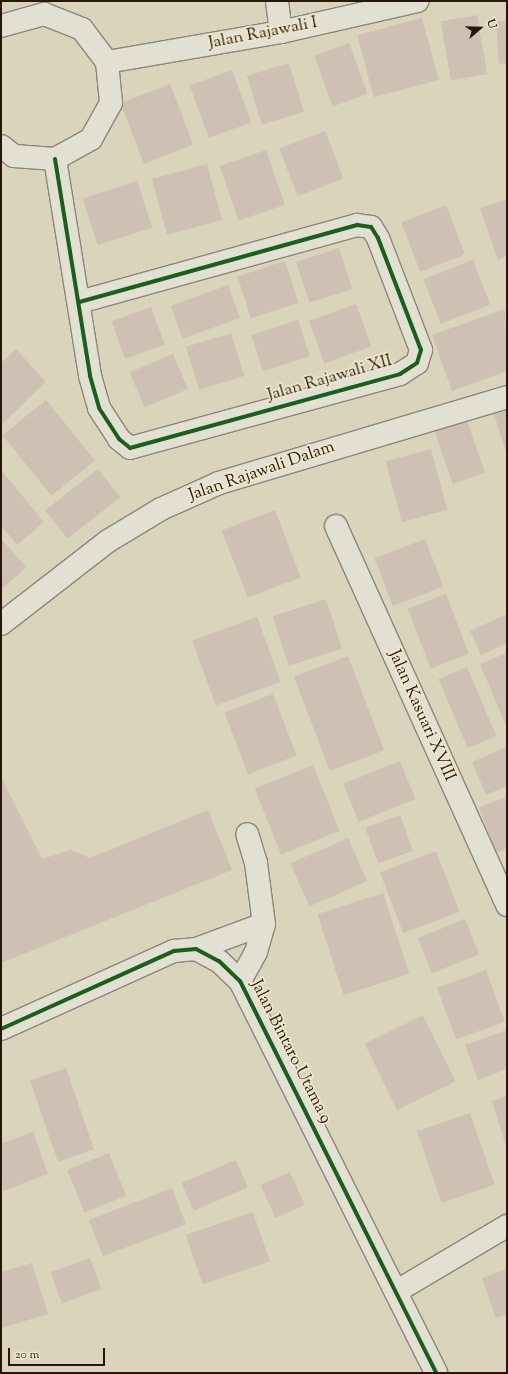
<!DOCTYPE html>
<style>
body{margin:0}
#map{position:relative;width:508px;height:1374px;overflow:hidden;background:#dad4bd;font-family:"Sorts Mill Goudy",serif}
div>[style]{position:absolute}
.building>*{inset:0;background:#cec0b2;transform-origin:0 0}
.roads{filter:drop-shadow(1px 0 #8c8678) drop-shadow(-1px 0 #8c8678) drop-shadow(0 1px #8c8678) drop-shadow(0 -1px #8c8678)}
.minor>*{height:22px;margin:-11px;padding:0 11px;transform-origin:11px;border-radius:11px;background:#e2dfd3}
.cycleway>*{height:4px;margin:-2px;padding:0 2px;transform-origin:2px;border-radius:2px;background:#1b5e20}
span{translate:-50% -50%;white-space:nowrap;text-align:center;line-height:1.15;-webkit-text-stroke:3.5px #efe7cc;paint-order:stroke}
.street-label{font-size:17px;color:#29150a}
.frame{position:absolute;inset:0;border:2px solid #29150a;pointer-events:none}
.north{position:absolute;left:460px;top:8px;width:40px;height:40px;-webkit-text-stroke:3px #efe7cc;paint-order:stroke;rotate:70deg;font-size:11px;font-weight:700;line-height:16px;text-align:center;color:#29150a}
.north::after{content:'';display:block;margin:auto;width:14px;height:18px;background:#29150a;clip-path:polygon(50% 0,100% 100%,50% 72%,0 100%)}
.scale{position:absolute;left:8px;top:1348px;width:97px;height:18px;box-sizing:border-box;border:2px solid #29150a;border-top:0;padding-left:5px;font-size:12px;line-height:14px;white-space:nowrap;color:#29150a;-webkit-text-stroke:3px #efe7cc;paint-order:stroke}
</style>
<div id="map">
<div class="building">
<i style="left:477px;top:15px;width:60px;height:37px;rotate:80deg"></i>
<i style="left:422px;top:18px;width:64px;height:67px;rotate:75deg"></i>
<i style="clip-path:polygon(507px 21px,507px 63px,499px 64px,496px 22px)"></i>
<i style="left:349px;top:43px;width:54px;height:37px;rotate:70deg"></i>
<i style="left:289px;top:63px;width:51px;height:44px;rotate:73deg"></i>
<i style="left:232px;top:70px;width:56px;height:45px;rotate:70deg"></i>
<i style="left:170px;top:84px;width:65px;height:53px;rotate:69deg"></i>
<i style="left:325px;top:131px;width:51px;height:49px;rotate:69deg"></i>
<i style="left:266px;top:150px;width:58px;height:49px;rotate:71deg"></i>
<i style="left:207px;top:164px;width:58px;height:57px;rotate:75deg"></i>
<i style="left:137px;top:181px;width:49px;height:57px;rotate:72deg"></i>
<i style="clip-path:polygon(507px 199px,507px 256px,498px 260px,480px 208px)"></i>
<i style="left:446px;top:205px;width:53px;height:48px;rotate:69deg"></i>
<i style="left:339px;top:248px;width:43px;height:45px;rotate:72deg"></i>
<i style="left:473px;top:260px;width:48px;height:53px;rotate:69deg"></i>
<i style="left:285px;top:261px;width:44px;height:50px;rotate:72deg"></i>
<i style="left:228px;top:285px;width:35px;height:61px;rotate:70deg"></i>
<i style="left:356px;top:304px;width:45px;height:50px;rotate:70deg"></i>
<i style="left:151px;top:307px;width:40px;height:42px;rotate:70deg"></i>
<i style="clip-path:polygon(505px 309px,507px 371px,452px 391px,432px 335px)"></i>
<i style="left:298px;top:320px;width:38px;height:49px;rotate:72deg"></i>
<i style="left:231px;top:333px;width:45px;height:47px;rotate:73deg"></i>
<i style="clip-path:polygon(16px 349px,46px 382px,1px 425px,1px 363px)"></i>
<i style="left:173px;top:354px;width:38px;height:47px;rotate:67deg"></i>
<i style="left:46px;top:400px;width:78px;height:56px;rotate:51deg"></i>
<i style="clip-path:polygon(507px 410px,507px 455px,494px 414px)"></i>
<i style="left:466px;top:418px;width:58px;height:34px;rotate:71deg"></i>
<i style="left:431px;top:449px;width:63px;height:47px;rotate:75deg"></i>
<i style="left:98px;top:469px;width:36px;height:67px;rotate:52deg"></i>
<i style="clip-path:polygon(1px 470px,44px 522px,17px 545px,1px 525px)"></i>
<i style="left:275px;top:510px;width:72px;height:57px;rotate:69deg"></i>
<i style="clip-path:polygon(1px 539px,26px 567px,3px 588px,1px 586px)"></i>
<i style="left:425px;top:539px;width:51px;height:54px;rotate:69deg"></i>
<i style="left:446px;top:594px;width:64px;height:41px;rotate:69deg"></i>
<i style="left:326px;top:599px;width:52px;height:56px;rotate:72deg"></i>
<i style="clip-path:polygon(507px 614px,507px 643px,481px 655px,470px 631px)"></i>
<i style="left:257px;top:617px;width:69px;height:69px;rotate:70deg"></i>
<i style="clip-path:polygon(507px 653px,507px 728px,480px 664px)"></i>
<i style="left:348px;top:656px;width:101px;height:58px;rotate:69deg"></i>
<i style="left:467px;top:667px;width:75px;height:31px;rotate:67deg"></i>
<i style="left:273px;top:694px;width:66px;height:52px;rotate:69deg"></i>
<i style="clip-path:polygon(506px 747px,507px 786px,486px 795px,472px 762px)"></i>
<i style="left:400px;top:761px;width:41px;height:61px;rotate:68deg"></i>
<i style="left:313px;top:765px;width:71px;height:63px;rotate:68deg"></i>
<i style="clip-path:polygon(1px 777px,42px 859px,71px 850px,90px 858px,208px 810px,232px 870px,1px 963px)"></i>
<i style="clip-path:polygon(507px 797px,507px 849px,496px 853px,479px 807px)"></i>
<i style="left:400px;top:815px;width:38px;height:37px;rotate:70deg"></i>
<i style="left:348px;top:838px;width:47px;height:63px;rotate:66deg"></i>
<i style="left:436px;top:851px;width:65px;height:60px;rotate:69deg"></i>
<i style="left:383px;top:893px;width:85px;height:69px;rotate:72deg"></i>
<i style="left:465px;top:919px;width:38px;height:51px;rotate:68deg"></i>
<i style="left:486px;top:970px;width:55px;height:52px;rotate:70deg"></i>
<i style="left:423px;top:1015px;width:74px;height:65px;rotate:64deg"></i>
<i style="clip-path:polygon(507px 1030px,507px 1069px,478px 1080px,465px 1045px)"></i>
<i style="left:66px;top:1068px;width:86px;height:38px;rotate:71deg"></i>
<i style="clip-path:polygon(507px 1096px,507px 1146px,506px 1146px,492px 1101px)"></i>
<i style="left:470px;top:1113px;width:76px;height:56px;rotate:71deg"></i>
<i style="clip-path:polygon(33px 1132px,48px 1174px,3px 1191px,1px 1144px)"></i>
<i style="left:109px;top:1153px;width:46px;height:45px;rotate:68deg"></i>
<i style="left:236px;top:1160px;width:30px;height:59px;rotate:67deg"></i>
<i style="left:290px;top:1172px;width:36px;height:32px;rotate:66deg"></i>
<i style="left:172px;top:1188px;width:39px;height:89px;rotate:69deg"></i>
<i style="left:253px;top:1212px;width:52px;height:71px;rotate:71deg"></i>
<i style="left:90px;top:1258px;width:33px;height:42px;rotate:70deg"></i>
<i style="clip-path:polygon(32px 1263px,48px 1314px,1px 1328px,1px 1272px)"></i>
<i style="clip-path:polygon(507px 1269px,507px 1314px,496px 1318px,482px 1278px)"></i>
</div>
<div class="roads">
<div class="minor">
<i style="left:277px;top:1px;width:31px;rotate:83deg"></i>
<i style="left:1px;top:26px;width:45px;rotate:-15.6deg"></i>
<i style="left:44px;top:14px;width:41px;rotate:21.5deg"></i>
<i style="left:82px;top:29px;width:41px;rotate:52.9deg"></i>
<i style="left:107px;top:62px;width:41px;rotate:84.4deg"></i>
<i style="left:111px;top:103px;width:41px;rotate:119.1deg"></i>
<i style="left:91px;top:139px;width:41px;rotate:150.9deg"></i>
<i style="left:55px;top:159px;width:41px;rotate:-175.8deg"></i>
<i style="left:14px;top:156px;width:16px;rotate:-142deg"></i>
<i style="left:107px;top:62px;width:177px;rotate:-9.8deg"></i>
<i style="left:281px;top:32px;width:140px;rotate:-12.8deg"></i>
<i style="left:55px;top:159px;width:220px;rotate:80.8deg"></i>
<i style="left:90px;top:376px;width:33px;rotate:74deg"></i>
<i style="left:99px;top:408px;width:37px;rotate:57deg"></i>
<i style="left:119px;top:439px;width:14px;rotate:39deg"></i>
<i style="left:130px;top:448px;width:280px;rotate:-15.3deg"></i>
<i style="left:400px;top:374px;width:20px;rotate:-33deg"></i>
<i style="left:417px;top:363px;width:14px;rotate:-73deg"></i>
<i style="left:421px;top:350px;width:120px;rotate:-111deg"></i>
<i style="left:378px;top:238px;width:13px;rotate:-122deg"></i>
<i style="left:371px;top:227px;width:14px;rotate:-172deg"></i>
<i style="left:357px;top:225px;width:288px;rotate:164.5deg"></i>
<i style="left:336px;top:526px;width:416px;rotate:65.7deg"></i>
<i style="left:1px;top:624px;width:135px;rotate:-37.8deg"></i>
<i style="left:108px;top:541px;width:62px;rotate:-31.1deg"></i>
<i style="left:161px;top:509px;width:64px;rotate:-24.1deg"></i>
<i style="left:219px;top:483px;width:301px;rotate:-16.6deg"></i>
<i style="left:196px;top:949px;width:72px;rotate:-20.2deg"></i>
<i style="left:240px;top:981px;width:33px;rotate:-61deg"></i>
<i style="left:256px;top:952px;width:29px;rotate:-74deg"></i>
<i style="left:264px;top:924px;width:62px;rotate:-97.5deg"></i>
<i style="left:256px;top:863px;width:30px;rotate:-107deg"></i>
<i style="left:1px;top:1029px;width:190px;rotate:-24.3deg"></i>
<i style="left:174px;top:951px;width:22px;rotate:-5deg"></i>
<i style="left:196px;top:949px;width:26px;rotate:28deg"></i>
<i style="left:219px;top:961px;width:29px;rotate:44deg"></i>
<i style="left:240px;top:981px;width:438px;rotate:63.4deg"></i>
<i style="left:397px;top:1291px;width:128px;rotate:-30.6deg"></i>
</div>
</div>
<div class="cycleway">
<i style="left:55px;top:159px;width:220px;rotate:80.8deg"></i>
<i style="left:90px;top:376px;width:33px;rotate:74deg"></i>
<i style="left:99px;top:408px;width:37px;rotate:57deg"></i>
<i style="left:119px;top:439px;width:14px;rotate:39deg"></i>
<i style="left:130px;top:448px;width:280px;rotate:-15.3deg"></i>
<i style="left:400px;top:374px;width:20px;rotate:-33deg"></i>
<i style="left:417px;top:363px;width:14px;rotate:-73deg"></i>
<i style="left:421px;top:350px;width:120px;rotate:-111deg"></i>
<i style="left:378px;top:238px;width:13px;rotate:-122deg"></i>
<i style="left:371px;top:227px;width:14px;rotate:-172deg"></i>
<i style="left:357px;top:225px;width:288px;rotate:164.5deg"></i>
<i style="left:1px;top:1029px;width:190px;rotate:-24.3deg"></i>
<i style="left:174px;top:951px;width:22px;rotate:-5deg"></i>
<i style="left:196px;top:949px;width:26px;rotate:28deg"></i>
<i style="left:219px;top:961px;width:29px;rotate:44deg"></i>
<i style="left:240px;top:981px;width:438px;rotate:63.4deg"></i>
</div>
<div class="street-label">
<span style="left:263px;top:34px;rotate:-11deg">Jalan Rajawali I</span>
<span style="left:330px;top:379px;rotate:-16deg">Jalan Rajawali XII</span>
<span style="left:262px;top:472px;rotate:-19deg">Jalan Rajawali Dalam</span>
<span style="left:421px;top:716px;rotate:66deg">Jalan Kasuari XVIII</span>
<span style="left:290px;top:1052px;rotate:63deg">Jalan Bintaro Utama 9</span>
</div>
<div class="frame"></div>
<div class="north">U</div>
<div class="scale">20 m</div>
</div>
